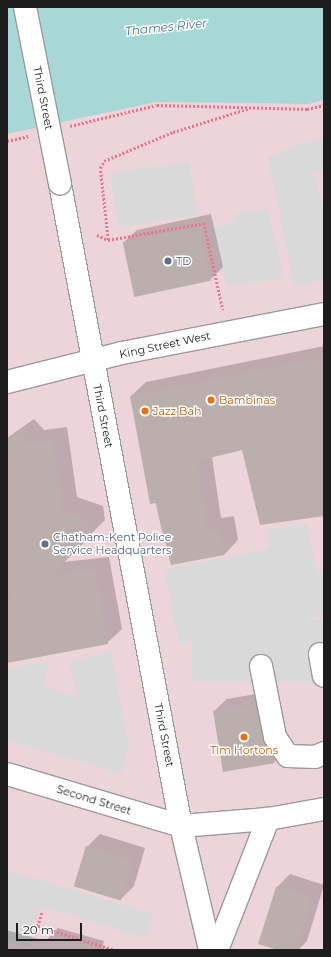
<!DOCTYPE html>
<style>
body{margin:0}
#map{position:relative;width:331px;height:957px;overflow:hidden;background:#ede7e3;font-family:Montserrat,sans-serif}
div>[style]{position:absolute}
.commercial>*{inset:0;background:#edd4da}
.parking>*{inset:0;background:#d9d9d9;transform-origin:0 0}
.water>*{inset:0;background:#a7d8d5}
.shadow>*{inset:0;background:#0003}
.building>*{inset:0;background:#baafad;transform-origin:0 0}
.path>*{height:2.5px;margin-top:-1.25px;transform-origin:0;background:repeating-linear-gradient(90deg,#ee7389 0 2px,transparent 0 4px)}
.roads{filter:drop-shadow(1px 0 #9a9a9a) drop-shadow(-1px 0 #9a9a9a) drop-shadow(0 1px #9a9a9a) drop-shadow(0 -1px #9a9a9a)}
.minor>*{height:22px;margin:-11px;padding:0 11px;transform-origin:11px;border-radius:11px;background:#fff}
.bridges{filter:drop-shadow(1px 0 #9a9a9a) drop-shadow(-1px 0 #9a9a9a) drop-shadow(0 1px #9a9a9a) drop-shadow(0 -1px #9a9a9a)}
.minor-bridge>*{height:22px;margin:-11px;padding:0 11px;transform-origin:11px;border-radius:11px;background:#fff}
.dots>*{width:11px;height:11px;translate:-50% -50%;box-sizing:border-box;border:2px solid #fff;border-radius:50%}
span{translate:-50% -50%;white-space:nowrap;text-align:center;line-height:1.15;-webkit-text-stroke:3px #fff;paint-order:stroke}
.street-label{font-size:11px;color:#1d1d1d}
.service-label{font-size:11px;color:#4e5e75}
.left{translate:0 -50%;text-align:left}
.food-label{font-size:11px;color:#c56008}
.water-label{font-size:12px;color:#447887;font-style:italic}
.frame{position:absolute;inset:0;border:8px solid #1d1d1d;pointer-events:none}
.scale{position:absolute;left:16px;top:923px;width:66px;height:18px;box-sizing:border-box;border:2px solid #1d1d1d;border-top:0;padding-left:5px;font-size:12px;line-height:14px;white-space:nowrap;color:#1d1d1d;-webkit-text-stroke:3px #fff;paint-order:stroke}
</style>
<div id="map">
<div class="commercial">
<i style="clip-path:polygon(324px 100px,324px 950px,7px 950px,7px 134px,156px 102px,309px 104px)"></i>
</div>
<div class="parking">
<i style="clip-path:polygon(324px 139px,324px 172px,315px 174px,324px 215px,324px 281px,294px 286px,268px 157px,301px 143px)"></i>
<i style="left:189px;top:161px;width:55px;height:80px;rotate:81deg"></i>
<i style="clip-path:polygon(268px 209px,284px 278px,227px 287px,212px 227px,235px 222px,233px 213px)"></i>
<i style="clip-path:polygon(307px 524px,317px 574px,324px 572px,324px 616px,179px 644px,164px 569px,269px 549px,266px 530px)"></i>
<i style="left:324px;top:620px;width:63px;height:132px;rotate:90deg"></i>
<i style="clip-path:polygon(111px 651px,128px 744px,122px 774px,7px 741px,7px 668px,48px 662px,44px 686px,78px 697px,69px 662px)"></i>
<i style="clip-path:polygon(7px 870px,154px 914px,146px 938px,40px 907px,29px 948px,7px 941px)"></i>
</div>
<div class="water">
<i style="clip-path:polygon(7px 7px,324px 7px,324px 100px,309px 104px,156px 102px,7px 134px)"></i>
</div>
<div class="shadow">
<i style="clip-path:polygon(211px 214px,223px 267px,210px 280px,124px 242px,137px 230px)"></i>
<i style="clip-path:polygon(324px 346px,324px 515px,243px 449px,212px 457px,221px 518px,234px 516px,238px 540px,224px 555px,163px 535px,131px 396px,146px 382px)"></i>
<i style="clip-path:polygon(34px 419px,44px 430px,67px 427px,77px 497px,103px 506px,105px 520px,63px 562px,109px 557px,122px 629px,107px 643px,7px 662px,7px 438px)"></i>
<i style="clip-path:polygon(268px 692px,287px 750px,274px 762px,214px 711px,227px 699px)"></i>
<i style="clip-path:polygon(100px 834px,145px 848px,134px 886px,121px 899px,87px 847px)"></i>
<i style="clip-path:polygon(290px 874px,324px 885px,307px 941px,298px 950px,281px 950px,260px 943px,277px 887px)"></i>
<i style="clip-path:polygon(58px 928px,104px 941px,102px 950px,7px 950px,7px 930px,45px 941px)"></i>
</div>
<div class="building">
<i style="left:199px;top:226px;width:56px;height:78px;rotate:78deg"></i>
<i style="clip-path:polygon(324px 357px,324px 516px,260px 525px,242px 450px,197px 461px,207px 532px,220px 530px,224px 555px,171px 565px,156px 503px,150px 504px,130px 396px)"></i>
<i style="clip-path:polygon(19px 433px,30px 444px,53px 441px,63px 511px,89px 520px,91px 536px,50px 576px,95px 570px,108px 644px,7px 663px,7px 601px,12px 600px,7px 584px,7px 444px,9px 438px)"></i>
<i style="clip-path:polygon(256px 704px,263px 740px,275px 763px,223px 772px,213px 711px)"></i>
<i style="left:86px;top:846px;width:49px;height:42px;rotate:17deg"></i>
<i style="clip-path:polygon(276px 887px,312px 897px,296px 950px,278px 950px,258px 944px)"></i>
</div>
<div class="path">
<i style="left:70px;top:126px;width:89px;rotate:-13.6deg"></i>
<i style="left:157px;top:105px;width:150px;rotate:1.5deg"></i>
<i style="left:307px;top:109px;width:17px;rotate:-13deg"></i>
<i style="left:7px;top:141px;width:22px;rotate:-13deg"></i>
<i style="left:97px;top:235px;width:12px;rotate:24deg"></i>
<i style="left:108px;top:240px;width:72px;rotate:-96.3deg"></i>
<i style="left:100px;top:168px;width:8px;rotate:-60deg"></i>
<i style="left:104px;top:161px;width:75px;rotate:-22.8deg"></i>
<i style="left:173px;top:132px;width:81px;rotate:-17.3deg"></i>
<i style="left:108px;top:240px;width:97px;rotate:-10deg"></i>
<i style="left:204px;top:223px;width:89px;rotate:77.7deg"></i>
<i style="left:42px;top:913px;width:14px;rotate:107deg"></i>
<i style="left:38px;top:926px;width:80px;rotate:17.5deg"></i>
</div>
<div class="roads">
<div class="minor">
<i style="left:60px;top:184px;width:653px;rotate:79.33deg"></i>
<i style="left:181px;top:826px;width:127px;rotate:76.8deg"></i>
<i style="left:7px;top:382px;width:119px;rotate:-14.2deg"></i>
<i style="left:122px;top:353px;width:206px;rotate:-10.9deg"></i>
<i style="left:320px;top:654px;width:22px;rotate:80deg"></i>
<i style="left:261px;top:666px;width:72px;rotate:78.8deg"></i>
<i style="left:275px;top:737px;width:23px;rotate:56deg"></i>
<i style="left:288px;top:756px;width:27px;rotate:2deg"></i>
<i style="left:315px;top:757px;width:10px;rotate:-24deg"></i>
<i style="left:7px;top:774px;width:182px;rotate:16.6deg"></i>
<i style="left:181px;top:826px;width:87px;rotate:-4.6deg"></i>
<i style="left:268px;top:819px;width:57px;rotate:-10.1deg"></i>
<i style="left:217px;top:950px;width:141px;rotate:-68.7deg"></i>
</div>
</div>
<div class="bridges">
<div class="minor-bridge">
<i style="left:25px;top:7px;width:180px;rotate:78.8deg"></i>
</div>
</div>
<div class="dots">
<i style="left:168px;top:261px;background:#5c6f8a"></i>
<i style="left:211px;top:400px;background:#e8710a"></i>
<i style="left:145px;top:411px;background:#e8710a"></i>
<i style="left:45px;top:544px;background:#5c6f8a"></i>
<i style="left:244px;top:737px;background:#e8710a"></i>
</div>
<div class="street-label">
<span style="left:43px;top:98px;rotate:79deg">Third Street</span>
<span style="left:165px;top:345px;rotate:-12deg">King Street West</span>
<span style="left:103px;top:416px;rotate:79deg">Third Street</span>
<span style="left:164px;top:735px;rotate:79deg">Third Street</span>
<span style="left:94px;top:800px;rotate:17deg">Second Street</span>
</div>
<div class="service-label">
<span class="left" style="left:176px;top:261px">TD</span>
<span class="left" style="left:53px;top:544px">Chatham-Kent Police<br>Service Headquarters</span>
</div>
<div class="food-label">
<span class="left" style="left:219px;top:400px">Bambinas</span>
<span class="left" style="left:153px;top:411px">Jazz Bah</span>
<span style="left:244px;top:750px">Tim Hortons</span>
</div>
<div class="water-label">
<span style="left:166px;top:27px;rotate:-6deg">Thames River</span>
</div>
<div class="frame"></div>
<div class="scale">20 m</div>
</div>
